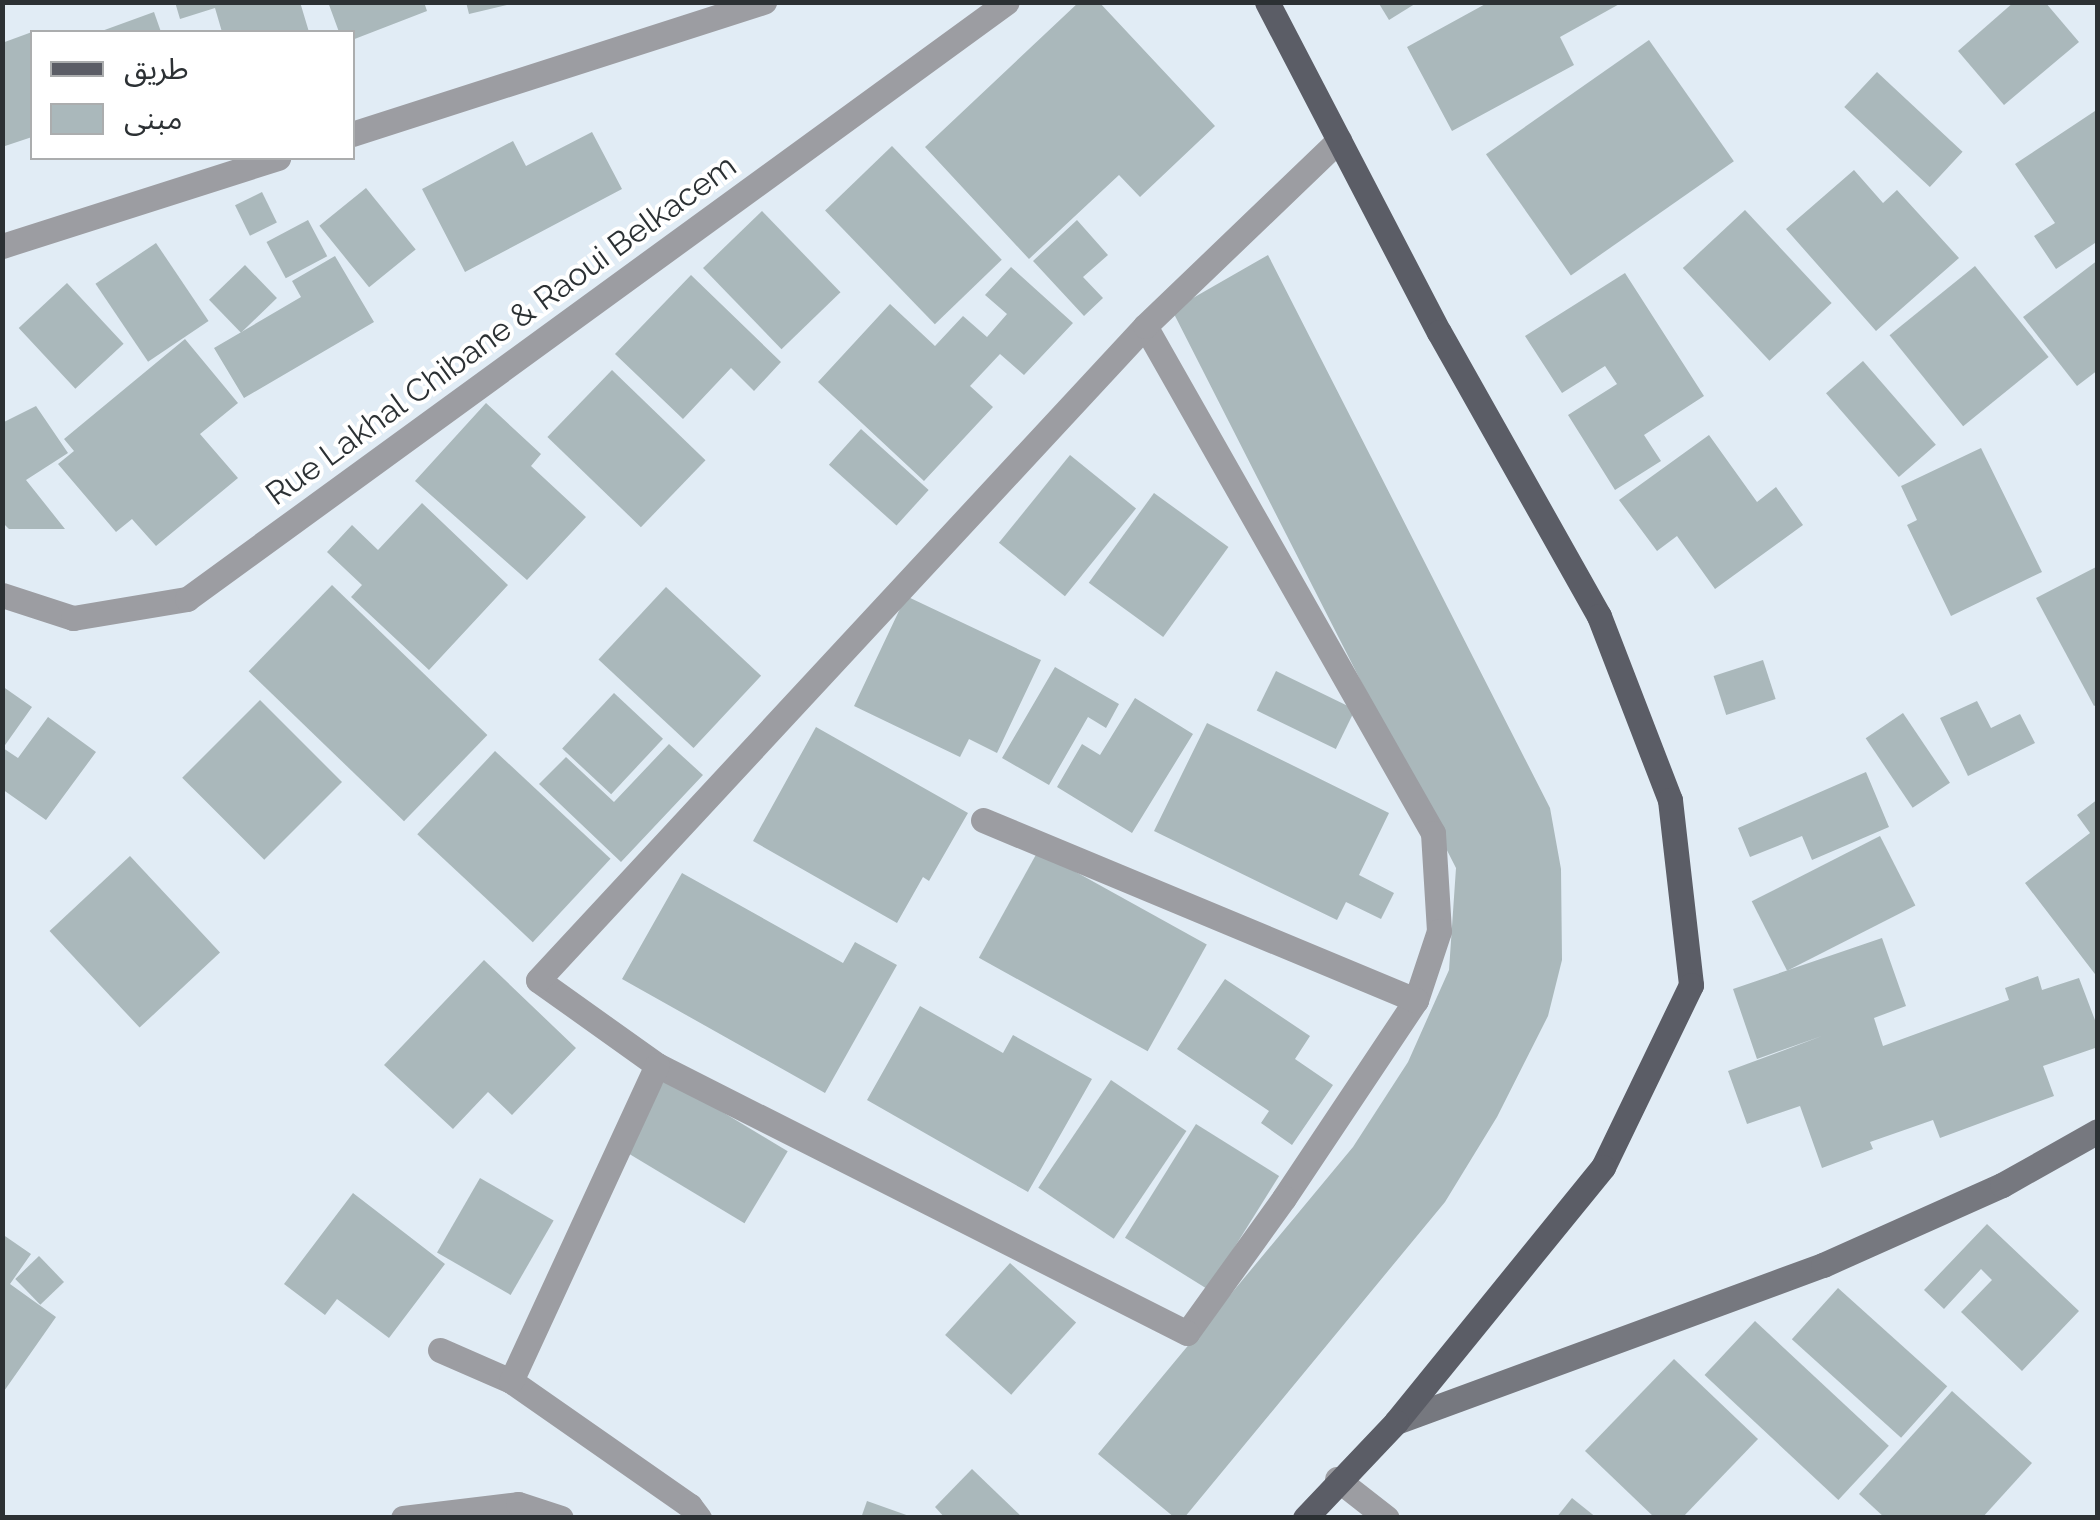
<!DOCTYPE html>
<meta charset="utf-8">
<style>
body{margin:0}
#map{position:relative;width:2100px;height:1520px;overflow:hidden;background:#e1ecf5;font-family:Raleway,"Noto Sans Arabic",sans-serif}
div>[style]{position:absolute}
.building>*{inset:0;background:#aab8bb;transform-origin:0 0}
.minor>*{height:25px;margin:-12.5px;padding:0 12.5px;transform-origin:12.5px;border-radius:12.5px;background:#9c9da2}
.secondary>*{height:25px;margin:-12.5px;padding:0 12.5px;transform-origin:12.5px;border-radius:12.5px;background:#76787f}
.primary>*{height:25px;margin:-12.5px;padding:0 12.5px;transform-origin:12.5px;border-radius:12.5px;background:#5b5d66}
span{translate:-50% -50%;white-space:nowrap;text-align:center;line-height:1.15;-webkit-text-stroke:8px #fff;paint-order:stroke}
.street-label{font-size:32px;color:#2c3134}
.frame{position:absolute;inset:0;border:5px solid #2c3134;pointer-events:none}
.legend{position:absolute;left:30px;top:30px;width:325px;height:130px;box-sizing:border-box;background:#fff;border:2px solid #abadae;margin:0;padding:12px 18px;list-style:none;font-size:30px;color:#2c3134}
.legend li{display:flex;align-items:center;gap:20px;height:50px}
.legend b{width:50px;border:2px solid #abadae}
</style>
<div id="map">
<div class="building">
<i style="clip-path:polygon(175px 2px,300px 2px,309px 32px,222px 32px,215px 8px,180px 19px)"></i>
<i style="clip-path:polygon(328px 2px,424px 2px,427px 11px,352px 40px,352px 32px,339px 32px)"></i>
<i style="clip-path:polygon(466px 2px,510px 2px,511px 4px,469px 14px)"></i>
<i style="clip-path:polygon(1079px 2px,1099px 2px,1215px 126px,1140px 197px,1119px 175px,1029px 259px,925px 147px)"></i>
<i style="clip-path:polygon(1378px 2px,1418px 2px,1389px 20px)"></i>
<i style="clip-path:polygon(1489px 2px,1623px 2px,1560px 37px,1574px 65px,1452px 131px,1407px 47px)"></i>
<i style="clip-path:polygon(2014px 2px,2045px 2px,2079px 42px,2004px 105px,1958px 51px)"></i>
<i style="clip-path:polygon(154px 12px,161px 32px,99px 32px)"></i>
<i style="clip-path:polygon(32px 32px,32px 137px,2px 147px,2px 43px)"></i>
<i style="left:1649px;top:40px;width:148px;height:199px;rotate:55deg"></i>
<i style="left:1877px;top:72px;width:117px;height:48px;rotate:43deg"></i>
<i style="clip-path:polygon(2095px 111px,2098px 241px,2056px 269px,2034px 236px,2055px 223px,2015px 164px)"></i>
<i style="clip-path:polygon(592px 132px,622px 189px,465px 272px,422px 189px,513px 141px,526px 166px)"></i>
<i style="left:892px;top:146px;width:158px;height:93px;rotate:46deg"></i>
<i style="clip-path:polygon(1854px 170px,1883px 203px,1897px 190px,1959px 258px,1876px 331px,1786px 229px)"></i>
<i style="left:366px;top:188px;width:79px;height:60px;rotate:51deg"></i>
<i style="left:262px;top:192px;width:34px;height:30px;rotate:64deg"></i>
<i style="left:1745px;top:210px;width:127px;height:85px;rotate:47deg"></i>
<i style="left:762px;top:211px;width:113px;height:82px;rotate:46deg"></i>
<i style="left:308px;top:220px;width:41px;height:47px;rotate:62deg"></i>
<i style="clip-path:polygon(1077px 220px,1108px 255px,1083px 277px,1103px 298px,1084px 316px,1033px 261px)"></i>
<i style="left:156px;top:243px;width:94px;height:73px;rotate:56deg"></i>
<i style="clip-path:polygon(1268px 255px,1550px 808px,1561px 869px,1562px 960px,1548px 1016px,1497px 1117px,1445px 1202px,1184px 1518px,1175px 1518px,1098px 1454px,1353px 1147px,1408px 1062px,1449px 970px,1456px 868px,1172px 310px)"></i>
<i style="clip-path:polygon(335px 256px,374px 322px,244px 398px,214px 348px,301px 297px,292px 281px)"></i>
<i style="clip-path:polygon(2098px 260px,2098px 370px,2077px 386px,2023px 317px)"></i>
<i style="left:245px;top:265px;width:46px;height:50px;rotate:46deg"></i>
<i style="left:1975px;top:266px;width:117px;height:110px;rotate:51deg"></i>
<i style="clip-path:polygon(1011px 267px,1073px 323px,1024px 375px,1000px 354px,970px 386px,993px 407px,924px 481px,818px 382px,890px 304px,935px 346px,963px 316px,987px 337px,1007px 314px,985px 295px)"></i>
<i style="clip-path:polygon(1625px 273px,1704px 396px,1644px 435px,1661px 461px,1615px 490px,1568px 415px,1617px 384px,1605px 366px,1562px 393px,1525px 336px)"></i>
<i style="clip-path:polygon(691px 275px,781px 362px,754px 391px,731px 368px,683px 419px,615px 354px)"></i>
<i style="left:67px;top:283px;width:83px;height:66px;rotate:47deg"></i>
<i style="clip-path:polygon(185px 339px,238px 403px,200px 434px,238px 478px,156px 546px,132px 519px,116px 532px,58px 464px,74px 451px,64px 439px)"></i>
<i style="left:1863px;top:361px;width:111px;height:49px;rotate:49deg"></i>
<i style="left:612px;top:370px;width:130px;height:93px;rotate:44deg"></i>
<i style="clip-path:polygon(486px 403px,541px 454px,531px 466px,586px 517px,527px 580px,415px 481px)"></i>
<i style="clip-path:polygon(36px 406px,68px 453px,26px 480px,65px 529px,9px 529px,2px 522px,2px 423px)"></i>
<i style="left:861px;top:429px;width:91px;height:48px;rotate:42deg"></i>
<i style="clip-path:polygon(1709px 435px,1757px 502px,1776px 487px,1803px 525px,1715px 589px,1677px 536px,1657px 551px,1619px 500px)"></i>
<i style="clip-path:polygon(1981px 448px,2042px 572px,1951px 616px,1907px 525px,1917px 520px,1901px 486px)"></i>
<i style="left:1070px;top:455px;width:85px;height:113px;rotate:39deg"></i>
<i style="left:1154px;top:493px;width:92px;height:111px;rotate:36deg"></i>
<i style="clip-path:polygon(422px 503px,508px 585px,429px 670px,351px 597px,362px 585px,327px 552px,352px 525px,378px 550px)"></i>
<i style="clip-path:polygon(2098px 566px,2098px 704px,2094px 706px,2036px 598px)"></i>
<i style="left:332px;top:585px;width:216px;height:120px;rotate:44deg"></i>
<i style="left:666px;top:587px;width:130px;height:99px;rotate:43deg"></i>
<i style="clip-path:polygon(906px 596px,1041px 660px,997px 753px,969px 739px,960px 757px,854px 706px)"></i>
<i style="left:1763px;top:660px;width:41px;height:52px;rotate:72deg"></i>
<i style="clip-path:polygon(1055px 667px,1119px 704px,1106px 728px,1088px 717px,1049px 785px,1002px 758px)"></i>
<i style="left:1276px;top:671px;width:88px;height:44px;rotate:26deg"></i>
<i style="clip-path:polygon(2px 686px,32px 707px,3px 748px,18px 758px,48px 717px,96px 752px,46px 820px,2px 789px)"></i>
<i style="left:614px;top:693px;width:67px;height:76px;rotate:43deg"></i>
<i style="clip-path:polygon(1135px 698px,1193px 734px,1132px 833px,1057px 787px,1082px 744px,1100px 755px)"></i>
<i style="left:260px;top:700px;width:116px;height:110px;rotate:45deg"></i>
<i style="clip-path:polygon(1977px 701px,1991px 728px,2020px 714px,2035px 743px,1968px 776px,1940px 718px)"></i>
<i style="left:1903px;top:713px;width:84px;height:45px;rotate:56deg"></i>
<i style="clip-path:polygon(1207px 723px,1389px 813px,1359px 875px,1394px 893px,1381px 919px,1346px 902px,1337px 920px,1154px 831px)"></i>
<i style="clip-path:polygon(816px 727px,968px 813px,929px 881px,923px 877px,897px 923px,753px 841px)"></i>
<i style="clip-path:polygon(669px 744px,703px 775px,621px 862px,539px 784px,566px 757px,614px 802px)"></i>
<i style="left:495px;top:751px;width:158px;height:114px;rotate:43deg"></i>
<i style="clip-path:polygon(1866px 772px,1889px 827px,1812px 860px,1802px 836px,1750px 857px,1738px 828px)"></i>
<i style="clip-path:polygon(2098px 799px,2098px 978px,2025px 883px,2090px 833px,2077px 815px)"></i>
<i style="left:1880px;top:836px;width:78px;height:144px;rotate:63deg"></i>
<i style="left:1038px;top:851px;width:193px;height:122px;rotate:29deg"></i>
<i style="left:130px;top:856px;width:132px;height:110px;rotate:47deg"></i>
<i style="clip-path:polygon(682px 873px,843px 963px,855px 942px,897px 965px,825px 1093px,622px 979px)"></i>
<i style="clip-path:polygon(1882px 938px,1906px 1006px,1874px 1018px,1883px 1046px,2009px 1000px,2005px 988px,2038px 976px,2042px 990px,2079px 978px,2098px 1028px,2098px 1047px,2043px 1066px,2054px 1096px,1940px 1138px,1933px 1120px,1870px 1142px,1873px 1149px,1822px 1168px,1800px 1106px,1747px 1124px,1728px 1071px,1822px 1036px,1757px 1059px,1733px 989px)"></i>
<i style="clip-path:polygon(484px 960px,576px 1048px,512px 1115px,488px 1092px,453px 1129px,384px 1065px)"></i>
<i style="clip-path:polygon(1225px 979px,1310px 1036px,1295px 1059px,1333px 1085px,1292px 1145px,1261px 1123px,1269px 1111px,1177px 1049px)"></i>
<i style="clip-path:polygon(920px 1006px,1003px 1053px,1013px 1035px,1092px 1079px,1028px 1192px,867px 1100px)"></i>
<i style="left:666px;top:1078px;width:142px;height:84px;rotate:31deg"></i>
<i style="left:1111px;top:1080px;width:91px;height:130px;rotate:34deg"></i>
<i style="left:1196px;top:1124px;width:98px;height:134px;rotate:32deg"></i>
<i style="left:480px;top:1178px;width:85px;height:86px;rotate:30deg"></i>
<i style="clip-path:polygon(353px 1193px,445px 1264px,389px 1338px,337px 1299px,325px 1315px,284px 1284px)"></i>
<i style="clip-path:polygon(1987px 1224px,2079px 1311px,2022px 1371px,1961px 1312px,1992px 1280px,1981px 1269px,1944px 1309px,1924px 1290px)"></i>
<i style="clip-path:polygon(2px 1234px,31px 1254px,10px 1284px,56px 1317px,2px 1394px)"></i>
<i style="left:39px;top:1256px;width:36px;height:33px;rotate:46deg"></i>
<i style="left:1010px;top:1263px;width:89px;height:97px;rotate:42deg"></i>
<i style="left:1838px;top:1288px;width:147px;height:69px;rotate:42deg"></i>
<i style="left:1755px;top:1321px;width:183px;height:74px;rotate:43deg"></i>
<i style="clip-path:polygon(1674px 1359px,1758px 1439px,1682px 1518px,1655px 1518px,1585px 1451px)"></i>
<i style="clip-path:polygon(1952px 1391px,2032px 1463px,1982px 1518px,1885px 1518px,1859px 1494px)"></i>
<i style="clip-path:polygon(972px 1469px,1023px 1518px,945px 1518px,935px 1507px)"></i>
<i style="clip-path:polygon(1572px 1498px,1597px 1518px,1556px 1518px)"></i>
<i style="clip-path:polygon(867px 1501px,912px 1517px,912px 1518px,861px 1518px)"></i>
</div>
<div class="minor">
<i style="left:352px;top:134px;width:433px;rotate:-17.8deg"></i>
<i style="left:2px;top:246px;width:290px;rotate:-17.7deg"></i>
<i style="left:1145px;top:326px;width:583px;rotate:60.4deg"></i>
<i style="left:1433px;top:833px;width:98px;rotate:86.5deg"></i>
<i style="left:1439px;top:931px;width:73px;rotate:108.4deg"></i>
<i style="left:1416px;top:1000px;width:238px;rotate:123.7deg"></i>
<i style="left:1284px;top:1198px;width:166px;rotate:125.7deg"></i>
<i style="left:1187px;top:1333px;width:594px;rotate:-153.18deg"></i>
<i style="left:657px;top:1065px;width:146px;rotate:-144.5deg"></i>
<i style="left:538px;top:980px;width:892px;rotate:-47.13deg"></i>
<i style="left:1145px;top:326px;width:269px;rotate:-43.8deg"></i>
<i style="left:2px;top:595px;width:75px;rotate:17.9deg"></i>
<i style="left:73px;top:618px;width:116px;rotate:-9.5deg"></i>
<i style="left:187px;top:599px;width:1014px;rotate:-36.06deg"></i>
<i style="left:983px;top:820px;width:469px;rotate:22.6deg"></i>
<i style="left:440px;top:1350px;width:77px;rotate:23.6deg"></i>
<i style="left:511px;top:1381px;width:218px;rotate:34.9deg"></i>
<i style="left:690px;top:1506px;width:15px;rotate:53deg"></i>
<i style="left:511px;top:1381px;width:348px;rotate:-65.2deg"></i>
<i style="left:1337px;top:1479px;width:63px;rotate:38deg"></i>
<i style="left:403px;top:1518px;width:116px;rotate:-6.9deg"></i>
<i style="left:518px;top:1504px;width:45px;rotate:18deg"></i>
</div>
<div class="secondary">
<i style="left:1396px;top:1422px;width:455px;rotate:-20.2deg"></i>
<i style="left:1823px;top:1265px;width:196px;rotate:-24.1deg"></i>
<i style="left:2002px;top:1185px;width:110px;rotate:-29.4deg"></i>
</div>
<div class="primary">
<i style="left:1267px;top:2px;width:372px;rotate:62.5deg"></i>
<i style="left:1439px;top:332px;width:326px;rotate:60.6deg"></i>
<i style="left:1599px;top:616px;width:197px;rotate:68.9deg"></i>
<i style="left:1670px;top:800px;width:186px;rotate:83.5deg"></i>
<i style="left:1691px;top:985px;width:202px;rotate:115.8deg"></i>
<i style="left:1603px;top:1167px;width:328px;rotate:129.1deg"></i>
<i style="left:1396px;top:1422px;width:132px;rotate:133.5deg"></i>
</div>
<div class="street-label">
<span style="left:501px;top:330px;rotate:-36deg">Rue Lakhal Chibane &amp; Raoui Belkacem</span>
</div>
<div class="frame"></div>
<ul class="legend">
<li><b style="height:12px;background:#5b5d66"></b>طريق</li>
<li><b style="height:28px;background:#aab8bb"></b>مبنى</li>
</ul>
</div>
